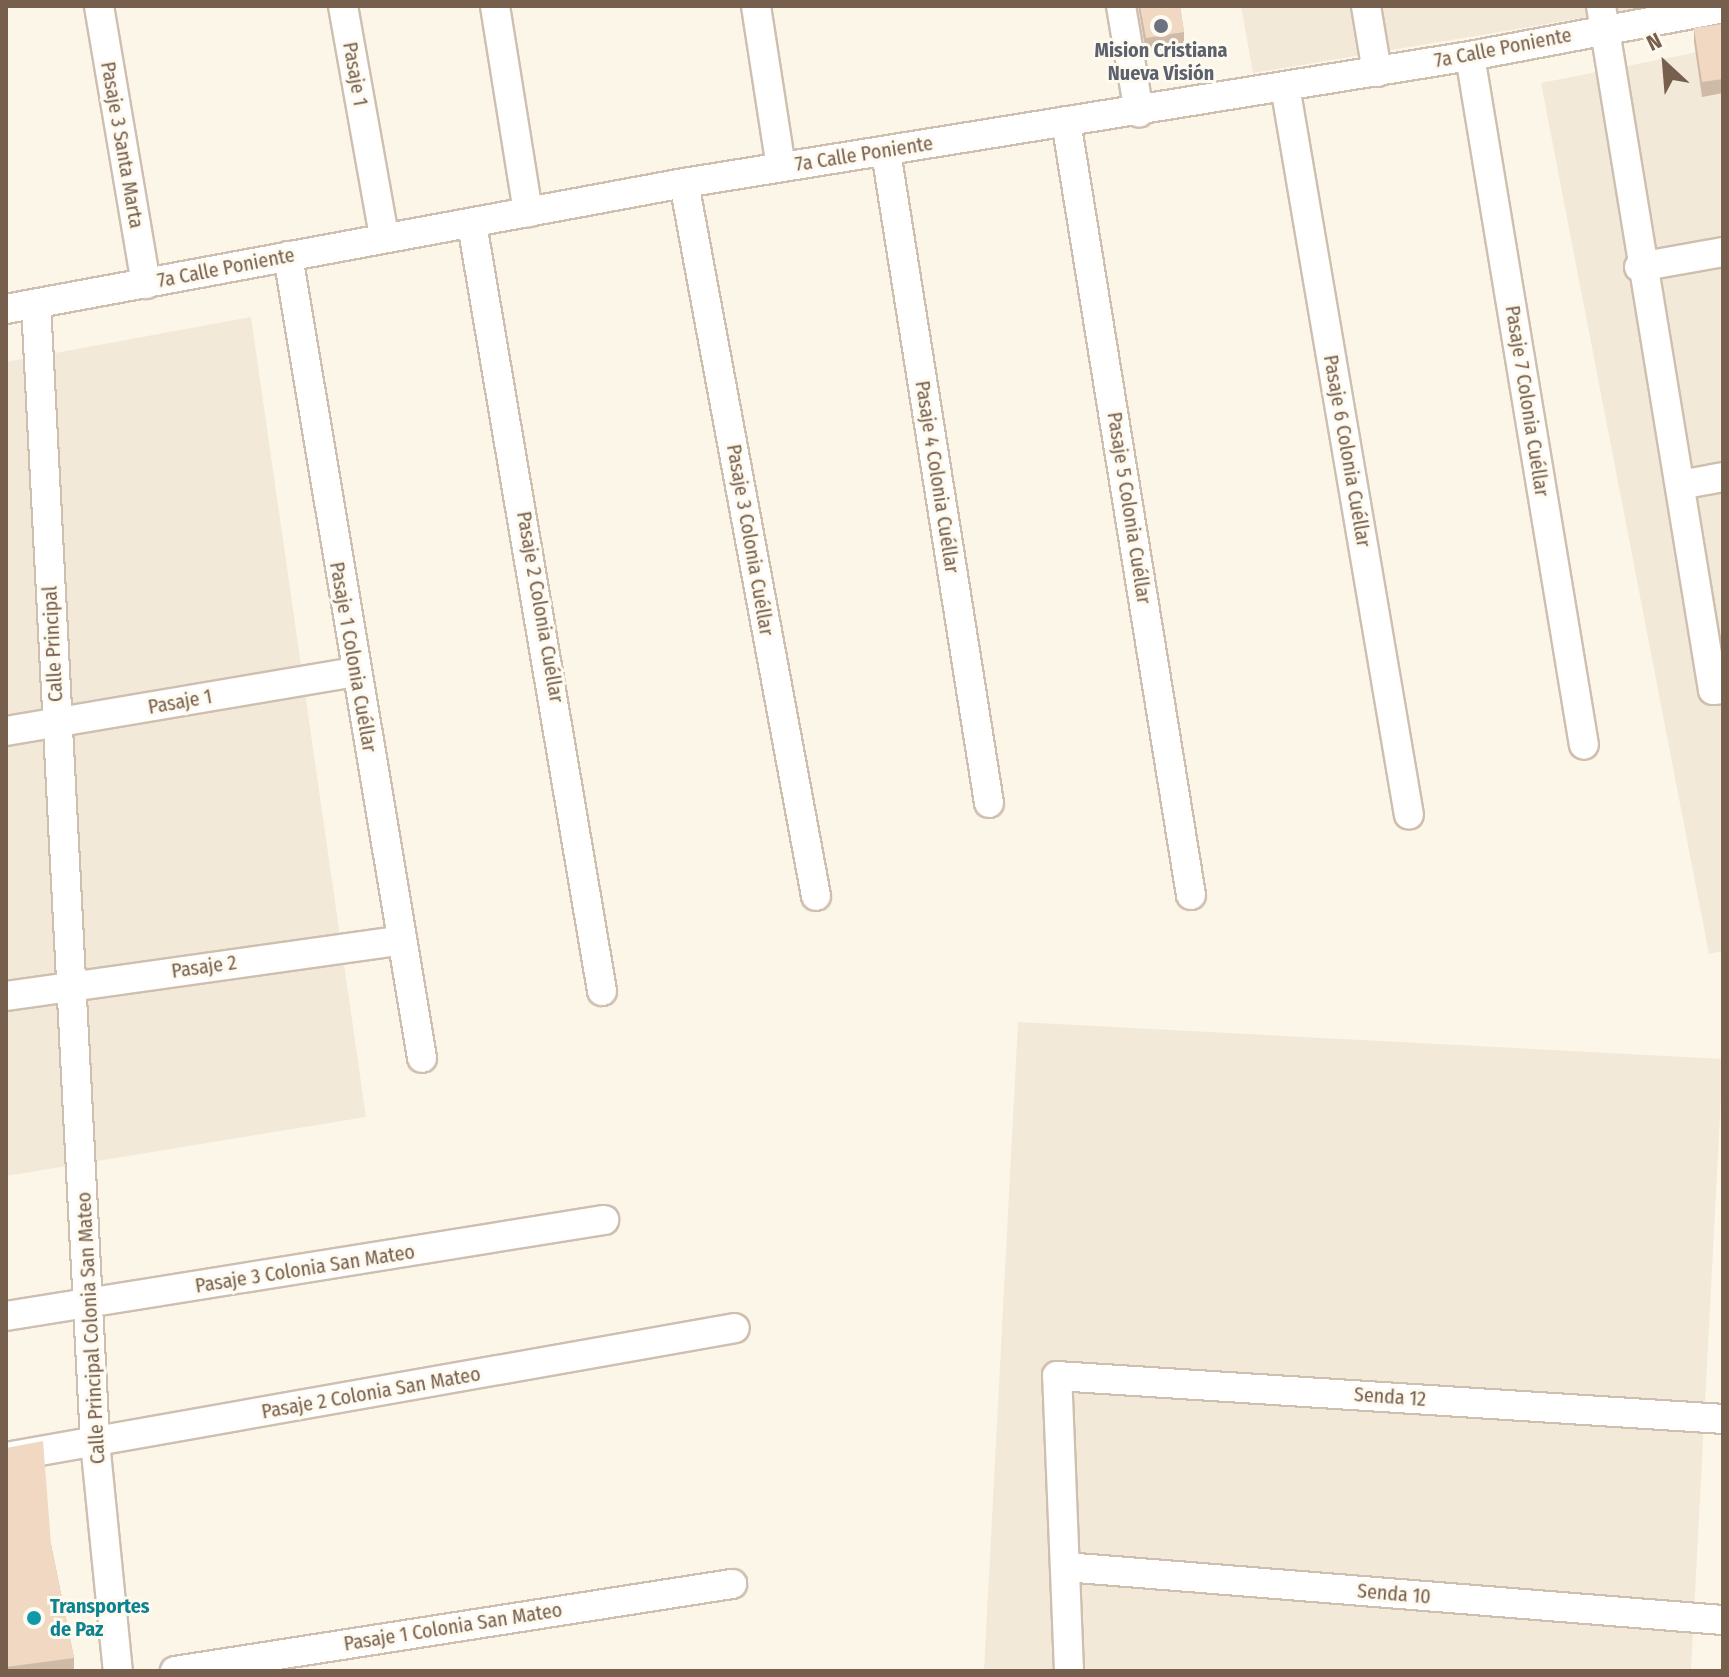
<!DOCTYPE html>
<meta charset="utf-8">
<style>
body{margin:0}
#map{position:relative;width:1729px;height:1677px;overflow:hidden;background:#fcf6e9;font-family:"Fira Sans Condensed",sans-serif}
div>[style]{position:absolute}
.residential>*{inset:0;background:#f3e9d8;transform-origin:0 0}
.roads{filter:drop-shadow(2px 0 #cebfaf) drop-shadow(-2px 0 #cebfaf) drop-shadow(0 2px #cebfaf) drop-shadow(0 -2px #cebfaf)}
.minor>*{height:28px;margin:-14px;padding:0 14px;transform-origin:14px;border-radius:14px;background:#fff}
.wall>*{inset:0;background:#cfbaa7}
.building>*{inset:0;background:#f1d8c2}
.dots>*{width:22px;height:22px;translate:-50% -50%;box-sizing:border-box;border:4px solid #fefaf0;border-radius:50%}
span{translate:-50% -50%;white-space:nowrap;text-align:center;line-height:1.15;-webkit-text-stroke:6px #fefaf0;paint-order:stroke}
.street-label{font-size:20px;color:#765f4d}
.worship-label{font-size:20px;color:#5b616d;font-weight:700}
.culture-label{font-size:20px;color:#0d838f;font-weight:700}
.left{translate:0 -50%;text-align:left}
.frame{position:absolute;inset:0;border:8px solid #765f4d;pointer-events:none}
.north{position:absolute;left:1625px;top:24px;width:80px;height:80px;-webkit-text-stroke:6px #fefaf0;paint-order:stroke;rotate:334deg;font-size:22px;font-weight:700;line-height:32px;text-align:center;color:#765f4d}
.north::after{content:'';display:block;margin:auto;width:28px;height:36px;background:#765f4d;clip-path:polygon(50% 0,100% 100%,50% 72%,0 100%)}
</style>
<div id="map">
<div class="residential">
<i style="clip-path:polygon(1241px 6px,1654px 6px,1253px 73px)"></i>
<i style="clip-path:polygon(1723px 47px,1723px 951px,1709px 954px,1541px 83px)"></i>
<i style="clip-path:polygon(251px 317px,366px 1117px,6px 1176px,6px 362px)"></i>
<i style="left:1018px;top:1022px;width:706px;height:649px;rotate:3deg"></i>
</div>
<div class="roads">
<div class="minor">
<i style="left:99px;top:6px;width:282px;rotate:80.4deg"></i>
<i style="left:343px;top:6px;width:235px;rotate:79.9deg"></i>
<i style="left:495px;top:6px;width:209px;rotate:80.9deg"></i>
<i style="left:756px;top:6px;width:163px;rotate:81.2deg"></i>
<i style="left:1121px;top:6px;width:108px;rotate:80.4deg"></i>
<i style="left:1366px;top:6px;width:67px;rotate:80.5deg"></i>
<i style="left:1601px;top:6px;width:693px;rotate:80.7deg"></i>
<i style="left:1713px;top:690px;width:10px;rotate:-6deg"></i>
<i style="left:1470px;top:56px;width:698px;rotate:80.61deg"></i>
<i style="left:1285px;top:86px;width:739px;rotate:80.35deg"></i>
<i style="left:1066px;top:121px;width:784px;rotate:80.83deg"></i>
<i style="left:886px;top:152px;width:659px;rotate:81.01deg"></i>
<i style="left:684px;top:183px;width:725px;rotate:79.51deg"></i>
<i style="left:472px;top:224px;width:778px;rotate:80.38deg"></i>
<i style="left:288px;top:256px;width:813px;rotate:80.51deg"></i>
<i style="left:1639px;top:267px;width:85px;rotate:-10.1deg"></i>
<i style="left:36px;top:304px;width:1140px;rotate:87.03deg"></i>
<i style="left:95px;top:1442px;width:230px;rotate:84.3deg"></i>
<i style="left:6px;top:309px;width:690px;rotate:-10.53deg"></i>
<i style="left:684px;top:183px;width:796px;rotate:-9.18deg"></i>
<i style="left:1470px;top:56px;width:258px;rotate:-10.7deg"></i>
<i style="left:1680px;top:485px;width:44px;rotate:-10.5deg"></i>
<i style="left:6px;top:731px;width:354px;rotate:-9.6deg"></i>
<i style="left:6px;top:996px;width:400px;rotate:-8deg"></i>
<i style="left:6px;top:1316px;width:606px;rotate:-9.12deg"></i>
<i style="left:6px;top:1457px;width:740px;rotate:-10.03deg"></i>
<i style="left:1065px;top:1567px;width:660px;rotate:4.61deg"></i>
<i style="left:175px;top:1671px;width:564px;rotate:-8.88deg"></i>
<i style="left:1069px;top:1671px;width:295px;rotate:-92.3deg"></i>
<i style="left:1057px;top:1376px;width:667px;rotate:3.69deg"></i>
</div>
</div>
<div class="wall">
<i style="clip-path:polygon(1138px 6px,1180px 6px,1184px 32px,1184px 47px,1146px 53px)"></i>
<i style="clip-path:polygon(1723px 24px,1723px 93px,1702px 97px,1694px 42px,1694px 28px)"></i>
<i style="clip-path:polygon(6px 1448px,51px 1544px,74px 1658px,74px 1671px,6px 1671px)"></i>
</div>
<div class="building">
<i style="clip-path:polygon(1140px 6px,1180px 6px,1184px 32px,1146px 38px)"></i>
<i style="clip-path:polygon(1723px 24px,1723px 79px,1702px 82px,1694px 28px)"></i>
<i style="clip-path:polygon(43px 1441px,51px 1544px,74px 1658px,6px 1667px,6px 1448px)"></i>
</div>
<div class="dots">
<i style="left:1161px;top:26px;background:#6b7280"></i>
<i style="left:34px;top:1618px;background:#0f9aa8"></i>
</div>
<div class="street-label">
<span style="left:1503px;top:48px;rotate:-11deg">7a Calle Poniente</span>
<span style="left:355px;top:74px;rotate:80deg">Pasaje 1</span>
<span style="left:122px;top:145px;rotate:80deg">Pasaje 3 Santa Marta</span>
<span style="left:864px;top:154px;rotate:-9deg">7a Calle Poniente</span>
<span style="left:226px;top:268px;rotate:-11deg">7a Calle Poniente</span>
<span style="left:1527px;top:401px;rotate:81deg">Pasaje 7 Colonia Cuéllar</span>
<span style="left:1347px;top:451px;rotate:80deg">Pasaje 6 Colonia Cuéllar</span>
<span style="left:937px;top:477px;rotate:81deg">Pasaje 4 Colonia Cuéllar</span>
<span style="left:1129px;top:508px;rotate:81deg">Pasaje 5 Colonia Cuéllar</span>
<span style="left:750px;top:540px;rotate:80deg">Pasaje 3 Colonia Cuéllar</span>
<span style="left:540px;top:607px;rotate:80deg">Pasaje 2 Colonia Cuéllar</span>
<span style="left:53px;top:644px;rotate:-93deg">Calle Principal</span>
<span style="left:353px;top:657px;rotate:80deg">Pasaje 1 Colonia Cuéllar</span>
<span style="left:180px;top:702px;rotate:-10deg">Pasaje 1</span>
<span style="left:204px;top:967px;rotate:-8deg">Pasaje 2</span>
<span style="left:305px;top:1269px;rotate:-9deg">Pasaje 3 Colonia San Mateo</span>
<span style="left:91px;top:1328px;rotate:-93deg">Calle Principal Colonia San Mateo</span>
<span style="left:371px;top:1393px;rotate:-10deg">Pasaje 2 Colonia San Mateo</span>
<span style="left:1390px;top:1397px;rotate:4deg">Senda 12</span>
<span style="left:1394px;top:1594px;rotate:5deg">Senda 10</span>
<span style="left:453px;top:1627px;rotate:-9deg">Pasaje 1 Colonia San Mateo</span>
</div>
<div class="worship-label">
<span style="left:1161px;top:62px">Mision Cristiana<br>Nueva Visión</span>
</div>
<div class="culture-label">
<span class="left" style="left:50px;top:1618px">Transportes<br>de Paz</span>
</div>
<div class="frame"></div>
<div class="north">N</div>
</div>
